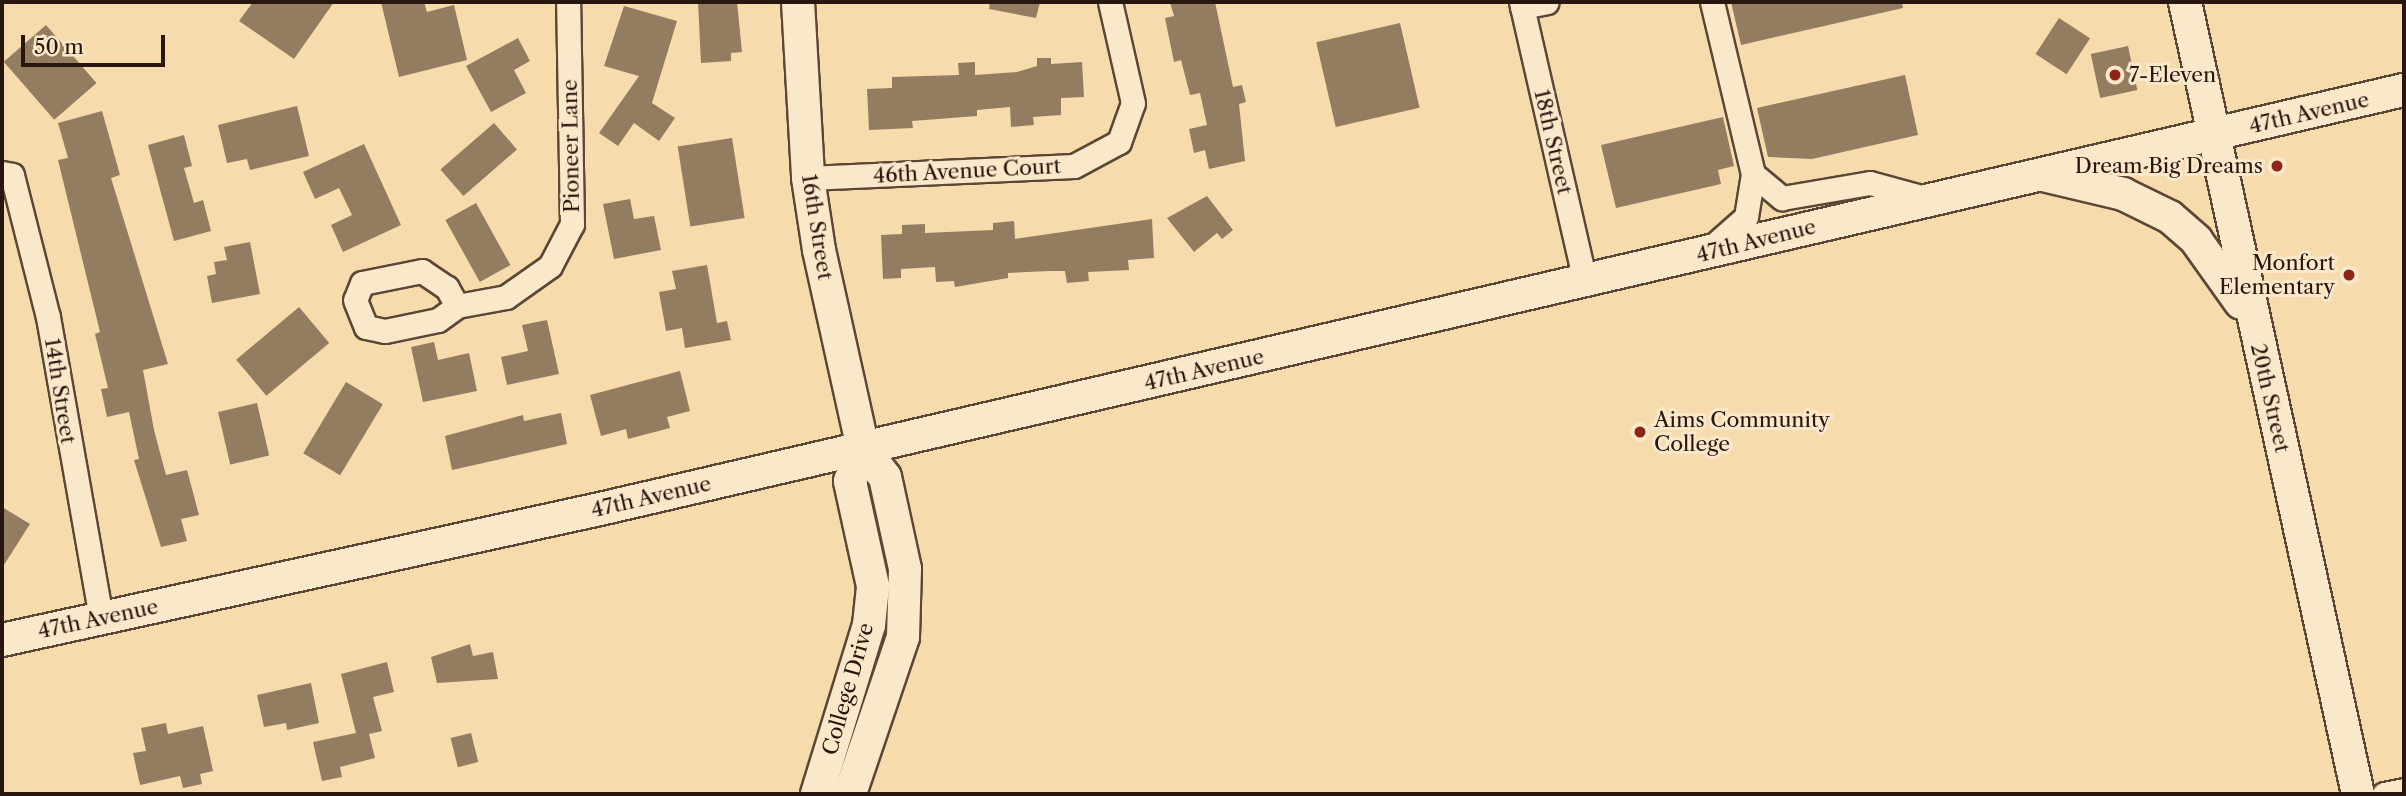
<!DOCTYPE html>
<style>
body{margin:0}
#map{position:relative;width:2406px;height:796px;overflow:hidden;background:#f6dbad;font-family:"Libre Caslon Text",serif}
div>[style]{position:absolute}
.building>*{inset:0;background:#947c61;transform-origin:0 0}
.roads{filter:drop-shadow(2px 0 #5c4736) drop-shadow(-2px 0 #5c4736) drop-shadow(0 2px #5c4736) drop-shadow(0 -2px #5c4736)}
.street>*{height:23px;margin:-11.5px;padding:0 11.5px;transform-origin:11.5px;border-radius:11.5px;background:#f9e8ca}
.secondary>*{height:32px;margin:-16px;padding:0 16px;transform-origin:16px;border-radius:16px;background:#f9e8ca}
.dots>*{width:19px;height:19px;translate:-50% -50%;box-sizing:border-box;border:4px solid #f9e8ca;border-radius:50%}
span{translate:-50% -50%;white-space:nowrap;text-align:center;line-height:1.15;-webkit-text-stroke:6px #f9e8ca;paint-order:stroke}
.poi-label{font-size:21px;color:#29160e}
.left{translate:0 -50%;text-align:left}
.right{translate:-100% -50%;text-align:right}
.street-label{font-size:21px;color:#29160e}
.frame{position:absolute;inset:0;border:4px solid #29160e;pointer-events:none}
.scale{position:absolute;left:21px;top:35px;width:144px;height:32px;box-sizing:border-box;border:4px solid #29160e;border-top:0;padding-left:9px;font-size:21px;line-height:24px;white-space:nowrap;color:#29160e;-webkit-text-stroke:5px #f9e8ca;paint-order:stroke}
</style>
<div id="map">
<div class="building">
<i style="clip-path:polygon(253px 2px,334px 2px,294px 59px,239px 21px)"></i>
<i style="clip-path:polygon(381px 2px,424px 2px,427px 12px,454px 5px,467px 60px,399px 77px)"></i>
<i style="clip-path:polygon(698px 2px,737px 2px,742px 52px,731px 53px,731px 61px,701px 63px)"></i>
<i style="clip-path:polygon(990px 2px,1040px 2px,1036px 18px,989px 9px)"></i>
<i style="clip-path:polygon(1170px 2px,1215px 2px,1233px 87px,1242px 85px,1246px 102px,1239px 104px,1245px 161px,1209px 169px,1205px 150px,1194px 153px,1189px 129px,1207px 125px,1200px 93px,1190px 95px,1181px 60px,1174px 62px,1165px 18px,1174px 16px)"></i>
<i style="clip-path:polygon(1731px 2px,1902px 2px,1903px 8px,1741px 45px)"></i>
<i style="clip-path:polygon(624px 6px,677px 21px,652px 103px,675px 118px,659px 141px,634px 123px,618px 146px,599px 133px,639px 76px,604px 66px)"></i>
<i style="left:2059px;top:18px;width:37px;height:43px;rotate:33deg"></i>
<i style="left:1400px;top:23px;width:87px;height:86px;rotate:77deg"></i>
<i style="left:46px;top:25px;width:77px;height:56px;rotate:49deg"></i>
<i style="clip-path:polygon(518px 38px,530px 61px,514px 70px,526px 93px,491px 112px,466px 66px)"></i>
<i style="left:2128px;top:46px;width:45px;height:38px;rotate:78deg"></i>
<i style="clip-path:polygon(1037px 58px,1051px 58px,1051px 64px,1082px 62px,1084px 97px,1061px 98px,1061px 115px,1033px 117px,1034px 125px,1011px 127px,1010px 107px,977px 110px,977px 116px,912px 121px,913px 128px,869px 130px,867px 89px,892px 88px,892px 77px,959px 75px,958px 63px,975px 62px,975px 75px,1017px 72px,1037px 66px)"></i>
<i style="clip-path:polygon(1905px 75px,1918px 135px,1812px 159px,1768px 157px,1757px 108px)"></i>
<i style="clip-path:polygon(297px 106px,309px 156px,250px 170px,247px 159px,227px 163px,218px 125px)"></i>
<i style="clip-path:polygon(102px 111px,120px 175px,111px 178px,168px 364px,143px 370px,154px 430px,166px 475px,187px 470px,199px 515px,181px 519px,187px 541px,161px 547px,134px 460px,139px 459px,129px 412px,107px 417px,101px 389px,108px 388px,95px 334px,100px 332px,58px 160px,68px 158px,58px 123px)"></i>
<i style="clip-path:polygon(1723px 117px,1734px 166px,1718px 170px,1721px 184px,1616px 208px,1601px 145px)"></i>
<i style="left:494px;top:123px;width:35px;height:71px;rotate:49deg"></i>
<i style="clip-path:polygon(184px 135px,192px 166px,184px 168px,194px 203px,203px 200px,211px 231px,174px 241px,148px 145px)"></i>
<i style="left:732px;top:138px;width:81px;height:55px;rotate:81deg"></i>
<i style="clip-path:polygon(364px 144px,401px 225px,343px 252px,331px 225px,352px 215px,339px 188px,315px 199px,303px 172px)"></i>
<i style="clip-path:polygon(1207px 196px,1233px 230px,1222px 239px,1217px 233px,1194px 252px,1167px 218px)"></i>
<i style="clip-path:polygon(630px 199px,634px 219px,654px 216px,661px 250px,614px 259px,603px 204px)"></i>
<i style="left:476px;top:203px;width:71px;height:35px;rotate:61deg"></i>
<i style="clip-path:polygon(1152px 219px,1154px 258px,1128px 260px,1129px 270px,1088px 272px,1089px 281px,1067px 283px,1065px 271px,1050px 271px,1008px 273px,1008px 278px,955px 287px,954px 281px,936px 282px,935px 267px,901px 269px,901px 278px,883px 279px,881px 235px,902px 234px,902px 225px,925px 224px,925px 233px,993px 230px,993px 223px,1014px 221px,1015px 239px)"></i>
<i style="clip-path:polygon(250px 242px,260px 294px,212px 303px,207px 276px,216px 274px,214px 262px,227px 260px,224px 247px)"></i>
<i style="clip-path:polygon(707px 265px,717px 323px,727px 321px,731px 340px,685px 348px,682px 328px,666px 331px,659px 292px,676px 289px,672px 271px)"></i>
<i style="left:299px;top:307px;width:47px;height:82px;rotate:50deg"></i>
<i style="clip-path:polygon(547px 320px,559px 374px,507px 385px,501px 357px,528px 351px,522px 325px)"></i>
<i style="clip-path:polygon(434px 342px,438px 360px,469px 353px,477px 391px,423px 402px,411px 347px)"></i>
<i style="clip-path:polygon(680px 371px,690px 411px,667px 417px,670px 428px,628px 439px,626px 429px,601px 436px,590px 395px)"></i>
<i style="left:346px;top:382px;width:43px;height:83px;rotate:31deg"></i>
<i style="left:257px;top:403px;width:54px;height:40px;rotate:77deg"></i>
<i style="clip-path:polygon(561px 413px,567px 444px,452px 470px,445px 436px,523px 415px,524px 421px)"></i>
<i style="clip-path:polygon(2px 507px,30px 524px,2px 568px)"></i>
<i style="clip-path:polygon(470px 644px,473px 656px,493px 652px,498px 679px,437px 683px,431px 657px)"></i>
<i style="clip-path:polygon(387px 662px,394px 692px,373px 697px,382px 731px,369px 734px,375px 758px,340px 767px,342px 777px,322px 781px,313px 742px,356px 733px,341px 674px)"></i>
<i style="clip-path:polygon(311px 683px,319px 723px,287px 730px,286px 723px,264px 727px,257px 695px)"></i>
<i style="clip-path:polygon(166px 723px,168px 734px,203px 726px,213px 771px,200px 774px,202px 784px,183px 788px,180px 776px,140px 785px,133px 753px,146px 751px,141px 728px)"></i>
<i style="left:471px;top:733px;width:30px;height:21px;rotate:76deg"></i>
</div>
<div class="roads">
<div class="street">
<i style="left:1521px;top:2px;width:287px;rotate:77.1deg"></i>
<i style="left:1522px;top:7px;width:25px;rotate:-11deg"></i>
<i style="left:2px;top:173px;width:10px;rotate:11deg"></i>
<i style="left:12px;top:175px;width:146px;rotate:75.8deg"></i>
<i style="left:48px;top:317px;width:306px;rotate:80deg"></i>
<i style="left:1753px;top:174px;width:38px;rotate:40deg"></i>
<i style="left:1782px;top:198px;width:89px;rotate:-9.7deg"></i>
<i style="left:1870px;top:183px;width:60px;rotate:15.4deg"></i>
<i style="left:808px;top:178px;width:266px;rotate:-2.6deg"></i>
<i style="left:1074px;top:166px;width:51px;rotate:-28.1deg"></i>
<i style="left:1119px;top:142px;width:41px;rotate:-70.3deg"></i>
<i style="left:1133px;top:103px;width:104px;rotate:-102.8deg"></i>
<i style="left:1712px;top:247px;width:45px;rotate:-41.4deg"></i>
<i style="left:1746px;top:217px;width:44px;rotate:-80.8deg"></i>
<i style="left:1753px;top:174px;width:177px;rotate:-103.4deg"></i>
<i style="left:457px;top:306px;width:21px;rotate:-119deg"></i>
<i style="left:447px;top:288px;width:30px;rotate:-146deg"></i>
<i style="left:422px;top:271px;width:61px;rotate:168.7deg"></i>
<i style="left:362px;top:283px;width:18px;rotate:112deg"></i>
<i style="left:355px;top:300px;width:29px;rotate:68deg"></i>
<i style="left:366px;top:327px;width:19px;rotate:12deg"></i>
<i style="left:385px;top:331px;width:54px;rotate:-11.7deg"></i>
<i style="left:438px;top:320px;width:24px;rotate:-36deg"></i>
<i style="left:457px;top:306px;width:50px;rotate:-10.4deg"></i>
<i style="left:506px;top:297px;width:54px;rotate:-35.2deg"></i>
<i style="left:550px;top:266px;width:47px;rotate:-62.4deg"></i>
<i style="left:572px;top:224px;width:222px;rotate:-91deg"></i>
<i style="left:2384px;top:794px;width:20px;rotate:-11deg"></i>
</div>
<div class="secondary">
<i style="left:798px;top:2px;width:176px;rotate:86.7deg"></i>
<i style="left:808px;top:178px;width:73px;rotate:81.3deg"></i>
<i style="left:819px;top:250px;width:203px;rotate:77.5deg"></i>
<i style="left:863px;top:448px;width:36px;rotate:53deg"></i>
<i style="left:885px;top:477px;width:94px;rotate:77.7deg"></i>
<i style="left:905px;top:569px;width:68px;rotate:91.7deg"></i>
<i style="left:903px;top:637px;width:166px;rotate:108.7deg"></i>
<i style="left:2185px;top:2px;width:811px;rotate:77.68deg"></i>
<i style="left:2047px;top:176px;width:78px;rotate:13.3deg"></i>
<i style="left:2123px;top:194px;width:52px;rotate:26.1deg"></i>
<i style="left:2170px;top:217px;width:35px;rotate:41deg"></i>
<i style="left:2196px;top:240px;width:77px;rotate:54.5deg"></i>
<i style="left:2px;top:640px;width:612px;rotate:-12.36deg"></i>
<i style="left:600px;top:509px;width:1852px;rotate:-13.08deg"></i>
<i style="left:817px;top:794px;width:177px;rotate:-72.9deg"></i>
<i style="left:869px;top:625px;width:39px;rotate:-84deg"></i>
<i style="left:873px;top:586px;width:107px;rotate:-102.4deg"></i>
<i style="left:850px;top:481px;width:35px;rotate:-68deg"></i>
</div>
</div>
<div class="dots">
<i style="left:2115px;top:75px;background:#8f2418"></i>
<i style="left:2277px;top:166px;background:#8f2418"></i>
<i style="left:2349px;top:275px;background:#8f2418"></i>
<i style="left:1640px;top:432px;background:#8f2418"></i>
</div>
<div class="poi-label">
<span class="left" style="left:2129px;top:75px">7-Eleven</span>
<span class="right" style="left:2263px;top:166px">Dream Big Dreams</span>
<span class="right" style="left:2335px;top:275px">Monfort<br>Elementary</span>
<span class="left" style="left:1654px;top:432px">Aims Community<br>College</span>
</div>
<div class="street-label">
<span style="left:2309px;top:113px;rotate:-13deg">47th Avenue</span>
<span style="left:1553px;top:142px;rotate:77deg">18th Street</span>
<span style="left:571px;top:146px;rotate:-91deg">Pioneer Lane</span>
<span style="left:967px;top:171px;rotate:-3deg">46th Avenue Court</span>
<span style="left:817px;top:227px;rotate:81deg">16th Street</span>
<span style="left:1756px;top:241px;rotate:-14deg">47th Avenue</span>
<span style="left:1204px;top:370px;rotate:-13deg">47th Avenue</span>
<span style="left:60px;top:391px;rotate:81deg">14th Street</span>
<span style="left:2270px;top:398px;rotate:77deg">20th Street</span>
<span style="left:651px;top:497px;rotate:-13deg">47th Avenue</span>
<span style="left:98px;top:619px;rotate:-12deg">47th Avenue</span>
<span style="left:848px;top:689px;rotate:-74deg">College Drive</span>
</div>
<div class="frame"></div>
<div class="scale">50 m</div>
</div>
